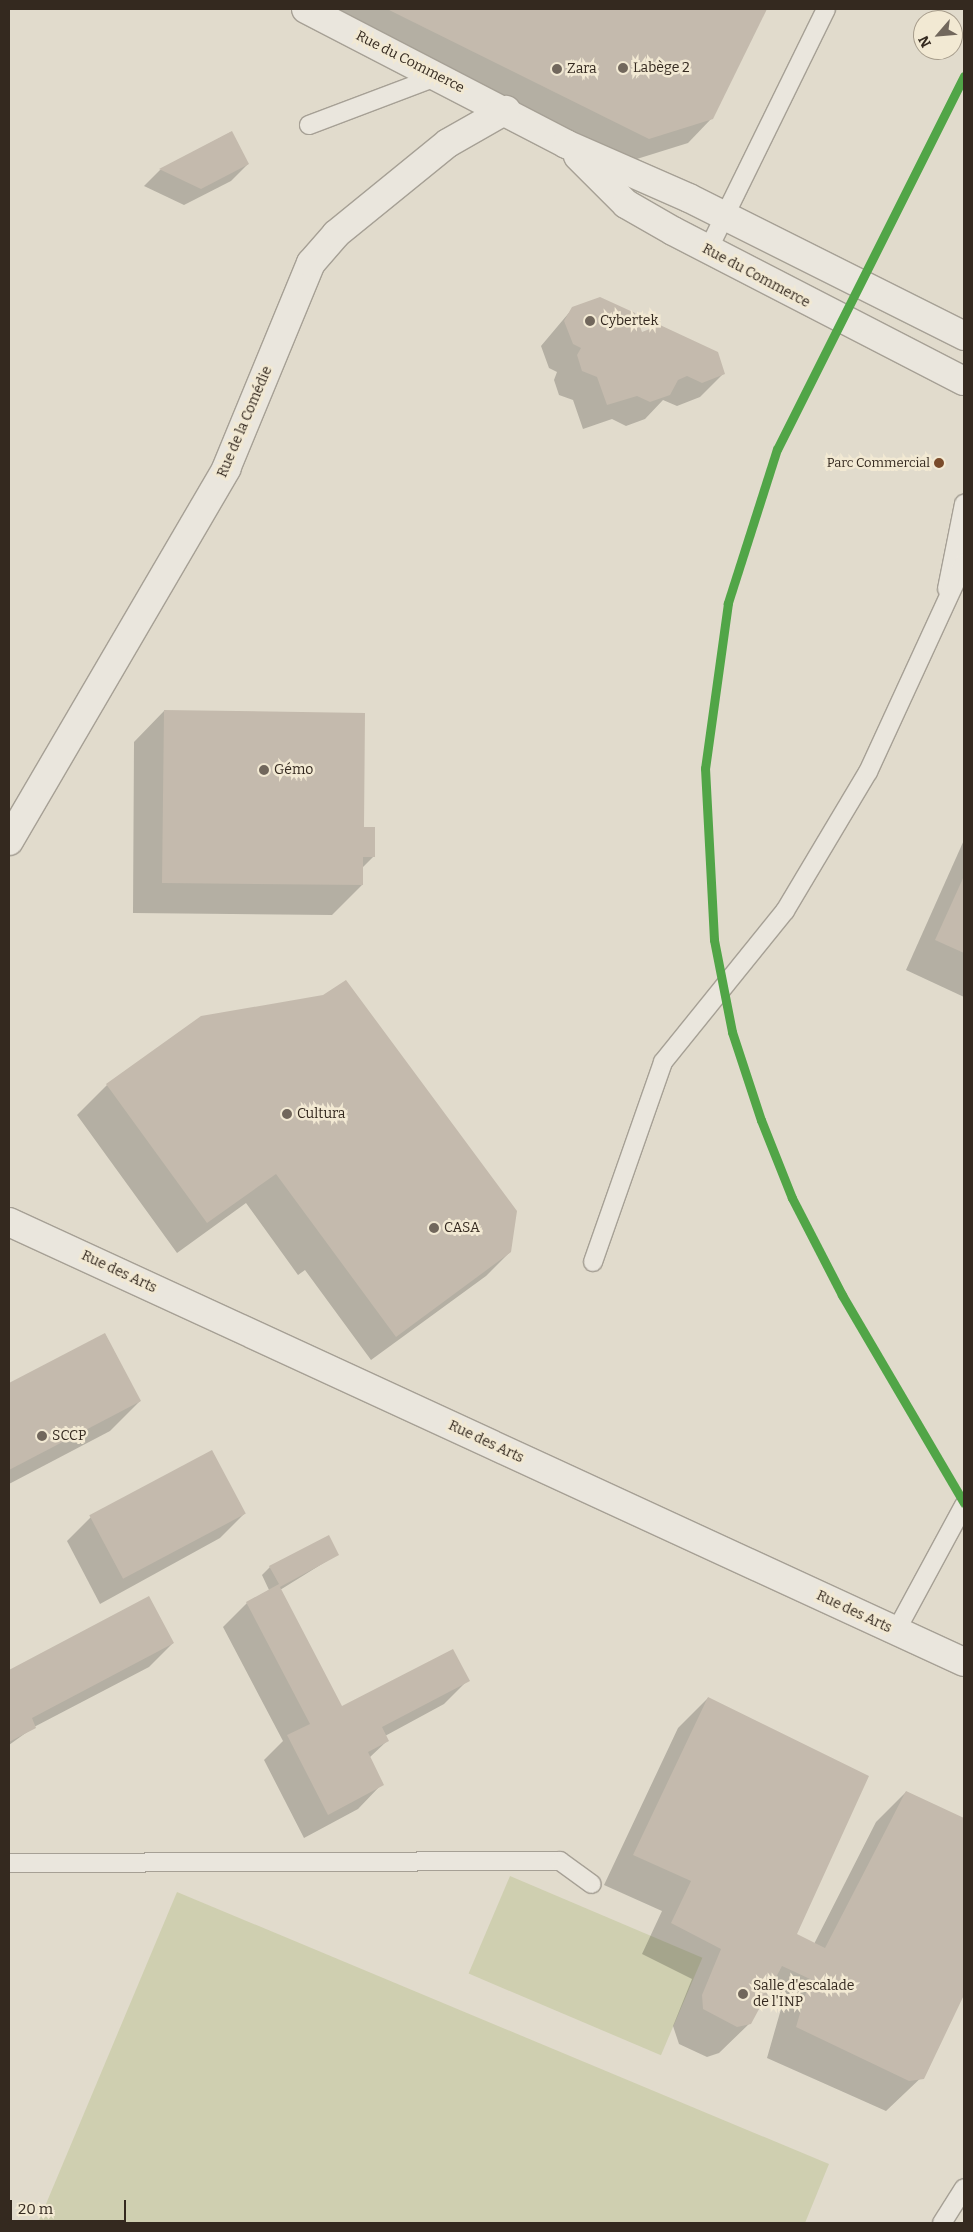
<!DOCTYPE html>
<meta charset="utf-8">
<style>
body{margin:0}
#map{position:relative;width:973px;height:2232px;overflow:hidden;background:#e1dbcc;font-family:Bitter,serif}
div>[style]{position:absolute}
.green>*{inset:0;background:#cfcfb0;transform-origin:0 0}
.shadow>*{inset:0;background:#0003}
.building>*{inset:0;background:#c4baad;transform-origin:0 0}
.roads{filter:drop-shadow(1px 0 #a6a095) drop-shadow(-1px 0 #a6a095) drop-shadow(0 1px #a6a095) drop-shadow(0 -1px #a6a095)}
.service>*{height:18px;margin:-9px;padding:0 9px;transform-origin:9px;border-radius:9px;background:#eae6dd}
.minor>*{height:28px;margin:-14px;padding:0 14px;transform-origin:14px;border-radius:14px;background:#eae6dd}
.metro-1>*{height:9px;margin:-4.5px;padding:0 4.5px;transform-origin:4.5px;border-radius:4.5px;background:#51a547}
.dots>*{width:14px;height:14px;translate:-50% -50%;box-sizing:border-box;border:2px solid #f2e9d3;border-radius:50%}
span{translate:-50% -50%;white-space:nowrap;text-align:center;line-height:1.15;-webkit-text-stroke:5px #f2e9d3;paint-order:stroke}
.bus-label{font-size:13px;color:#34291f}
.right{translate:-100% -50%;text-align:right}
.street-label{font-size:14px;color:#34291f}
.poi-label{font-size:14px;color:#34291f}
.left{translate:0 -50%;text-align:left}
.frame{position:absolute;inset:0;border:10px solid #34291f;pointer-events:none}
.north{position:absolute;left:913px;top:10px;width:50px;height:50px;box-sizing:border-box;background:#f2e9d3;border:1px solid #a69c8b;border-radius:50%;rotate:243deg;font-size:14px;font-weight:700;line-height:20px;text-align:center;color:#34291f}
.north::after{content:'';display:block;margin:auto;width:18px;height:22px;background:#71675c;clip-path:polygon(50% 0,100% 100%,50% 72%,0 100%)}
.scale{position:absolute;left:10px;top:2200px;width:116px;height:22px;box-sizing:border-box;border:2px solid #34291f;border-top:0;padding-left:6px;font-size:15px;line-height:18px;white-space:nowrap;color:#34291f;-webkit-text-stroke:4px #f2e9d3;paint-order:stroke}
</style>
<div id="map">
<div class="green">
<i style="left:510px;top:1876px;width:209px;height:106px;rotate:23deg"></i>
<i style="clip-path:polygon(177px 1892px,829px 2164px,805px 2223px,38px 2223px)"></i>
</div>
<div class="shadow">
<i style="clip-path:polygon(297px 9px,764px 9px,712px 118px,688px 143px,624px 163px)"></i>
<i style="clip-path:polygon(231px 132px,248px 164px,231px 181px,184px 205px,144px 186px,160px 170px)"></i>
<i style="clip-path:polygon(573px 308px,642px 333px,724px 373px,700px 397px,677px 406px,663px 400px,645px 419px,626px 426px,612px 419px,583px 429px,573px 400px,559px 395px,554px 380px,557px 372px,549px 368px,541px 346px)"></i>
<i style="clip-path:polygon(164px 711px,363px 828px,374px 856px,362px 868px,362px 885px,332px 915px,133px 913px,134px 742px)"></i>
<i style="clip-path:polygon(964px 840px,964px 997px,906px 970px)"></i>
<i style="clip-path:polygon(107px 1085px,510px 1252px,486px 1276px,371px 1360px,305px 1270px,298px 1275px,246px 1203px,177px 1253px,77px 1115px)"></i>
<i style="clip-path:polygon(105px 1334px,140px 1401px,110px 1431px,9px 1484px,9px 1385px)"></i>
<i style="clip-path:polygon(244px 1514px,220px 1538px,100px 1604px,67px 1541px,91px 1517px)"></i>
<i style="clip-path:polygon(338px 1554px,280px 1590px,342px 1708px,468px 1680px,444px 1704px,385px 1736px,387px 1741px,369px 1758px,382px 1784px,358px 1809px,304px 1838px,264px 1760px,283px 1741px,223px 1627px,247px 1603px,269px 1590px,262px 1575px,270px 1567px)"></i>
<i style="clip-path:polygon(149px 1598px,173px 1643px,149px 1667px,34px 1727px,9px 1745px,9px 1671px)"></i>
<i style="clip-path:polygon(708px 1698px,795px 1935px,814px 1944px,876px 1822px,906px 1792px,964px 1819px,964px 1989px,926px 2073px,886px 2111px,767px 2058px,781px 2009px,762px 2000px,750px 2023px,719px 2053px,707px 2057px,679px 2044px,673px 2026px,692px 1979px,642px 1954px,662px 1911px,604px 1885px,678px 1728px)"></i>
</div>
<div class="building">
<i style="clip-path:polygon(387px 9px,767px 9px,713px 119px,649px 139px)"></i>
<i style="clip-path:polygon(232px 131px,249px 164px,201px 189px,159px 169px)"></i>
<i style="clip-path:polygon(600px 297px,635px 313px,642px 332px,660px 325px,718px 352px,725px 374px,702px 383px,687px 376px,678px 380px,670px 395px,650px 402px,637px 396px,607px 405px,597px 377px,582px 371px,577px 355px,581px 348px,573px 344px,564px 321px,572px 307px)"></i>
<i style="clip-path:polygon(164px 710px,365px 713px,364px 827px,375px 827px,375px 857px,363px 857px,363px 885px,162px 883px)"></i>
<i style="clip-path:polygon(964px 876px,964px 953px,935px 940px)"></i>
<i style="clip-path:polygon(346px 980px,517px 1211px,511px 1252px,396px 1337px,276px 1174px,207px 1223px,106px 1084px,201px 1016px,323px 995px)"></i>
<i style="clip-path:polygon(105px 1333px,141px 1401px,9px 1470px,9px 1383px)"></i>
<i style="left:212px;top:1450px;width:72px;height:139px;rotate:62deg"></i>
<i style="clip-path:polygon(329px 1535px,339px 1555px,280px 1587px,342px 1706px,453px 1649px,470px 1681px,382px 1727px,389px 1741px,368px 1752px,384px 1785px,328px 1815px,287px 1735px,310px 1724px,246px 1602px,279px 1584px,269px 1566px)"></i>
<i style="clip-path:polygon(149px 1596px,174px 1643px,32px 1718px,36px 1728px,9px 1742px,9px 1670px)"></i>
<i style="clip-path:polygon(708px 1697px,869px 1776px,797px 1934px,825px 1948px,906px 1791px,964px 1818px,964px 1995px,924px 2079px,909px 2081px,796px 2027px,810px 1979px,782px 1966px,751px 2024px,737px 2027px,703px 2009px,702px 1995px,721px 1949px,671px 1923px,691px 1881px,633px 1855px)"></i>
</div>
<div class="roads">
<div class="service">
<i style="left:309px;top:125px;width:139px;rotate:-20.7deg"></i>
<i style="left:708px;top:250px;width:268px;rotate:-63.9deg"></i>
<i style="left:947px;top:589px;width:87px;rotate:-78.7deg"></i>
<i style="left:593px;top:1262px;width:212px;rotate:-70.7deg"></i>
<i style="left:663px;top:1062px;width:194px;rotate:-51.1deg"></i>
<i style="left:785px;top:911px;width:162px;rotate:-59.2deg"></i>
<i style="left:868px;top:772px;width:230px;rotate:-65.3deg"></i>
<i style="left:896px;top:1631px;width:143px;rotate:-61.6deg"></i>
<i style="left:9px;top:1863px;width:551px;rotate:-0.21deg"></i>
<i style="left:560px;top:1861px;width:39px;rotate:36deg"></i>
<i style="left:942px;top:2223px;width:41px;rotate:-57.8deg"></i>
</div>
<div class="minor">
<i style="left:306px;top:9px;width:293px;rotate:27.4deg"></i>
<i style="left:566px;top:144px;width:134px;rotate:23.7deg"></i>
<i style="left:689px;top:198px;width:308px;rotate:26.6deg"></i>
<i style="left:578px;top:156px;width:68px;rotate:45deg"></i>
<i style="left:626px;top:204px;width:54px;rotate:29.9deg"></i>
<i style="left:673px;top:231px;width:327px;rotate:27.3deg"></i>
<i style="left:9px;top:841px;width:431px;rotate:-59.7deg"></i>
<i style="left:226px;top:469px;width:223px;rotate:-67.6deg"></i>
<i style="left:311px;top:263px;width:38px;rotate:-49deg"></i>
<i style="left:336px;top:234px;width:144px;rotate:-39.1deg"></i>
<i style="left:448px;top:143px;width:67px;rotate:-29.6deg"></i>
<i style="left:9px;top:1222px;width:1051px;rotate:24.74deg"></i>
</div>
</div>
<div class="metro-1">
<i style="left:964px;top:76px;width:417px;rotate:116.6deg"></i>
<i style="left:777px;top:449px;width:162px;rotate:107.7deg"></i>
<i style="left:728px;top:603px;width:167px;rotate:97.9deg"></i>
<i style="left:705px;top:768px;width:172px;rotate:87deg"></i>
<i style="left:714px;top:940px;width:94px;rotate:78.9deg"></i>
<i style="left:732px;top:1032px;width:93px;rotate:71.8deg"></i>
<i style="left:761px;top:1120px;width:84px;rotate:68.3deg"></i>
<i style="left:792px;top:1198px;width:109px;rotate:62.7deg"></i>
<i style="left:842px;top:1295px;width:241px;rotate:59.6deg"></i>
</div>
<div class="dots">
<i style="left:623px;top:68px;background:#71675c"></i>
<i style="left:557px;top:69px;background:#71675c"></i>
<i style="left:590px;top:321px;background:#71675c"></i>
<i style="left:939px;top:463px;background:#7a4b2a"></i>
<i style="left:264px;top:770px;background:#71675c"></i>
<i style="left:287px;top:1114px;background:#71675c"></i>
<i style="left:434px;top:1228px;background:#71675c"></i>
<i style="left:42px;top:1436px;background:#71675c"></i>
<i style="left:743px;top:1994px;background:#71675c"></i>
</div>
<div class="bus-label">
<span class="right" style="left:930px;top:463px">Parc Commercial</span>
</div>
<div class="street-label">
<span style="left:410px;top:62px;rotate:27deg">Rue du Commerce</span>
<span style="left:756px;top:276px;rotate:28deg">Rue du Commerce</span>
<span style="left:245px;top:422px;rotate:-67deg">Rue de la Comédie</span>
<span style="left:119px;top:1272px;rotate:25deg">Rue des Arts</span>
<span style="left:486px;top:1442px;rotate:25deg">Rue des Arts</span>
<span style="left:854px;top:1612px;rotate:25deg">Rue des Arts</span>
</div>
<div class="poi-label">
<span class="left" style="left:633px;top:68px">Labège 2</span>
<span class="left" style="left:567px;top:69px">Zara</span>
<span class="left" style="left:600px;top:321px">Cybertek</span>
<span class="left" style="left:274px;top:770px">Gémo</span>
<span class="left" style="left:297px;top:1114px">Cultura</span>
<span class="left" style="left:444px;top:1228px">CASA</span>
<span class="left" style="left:52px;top:1436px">SCCP</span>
<span class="left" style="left:753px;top:1994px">Salle d'escalade<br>de l'INP</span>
</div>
<div class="frame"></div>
<div class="north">N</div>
<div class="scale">20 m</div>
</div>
